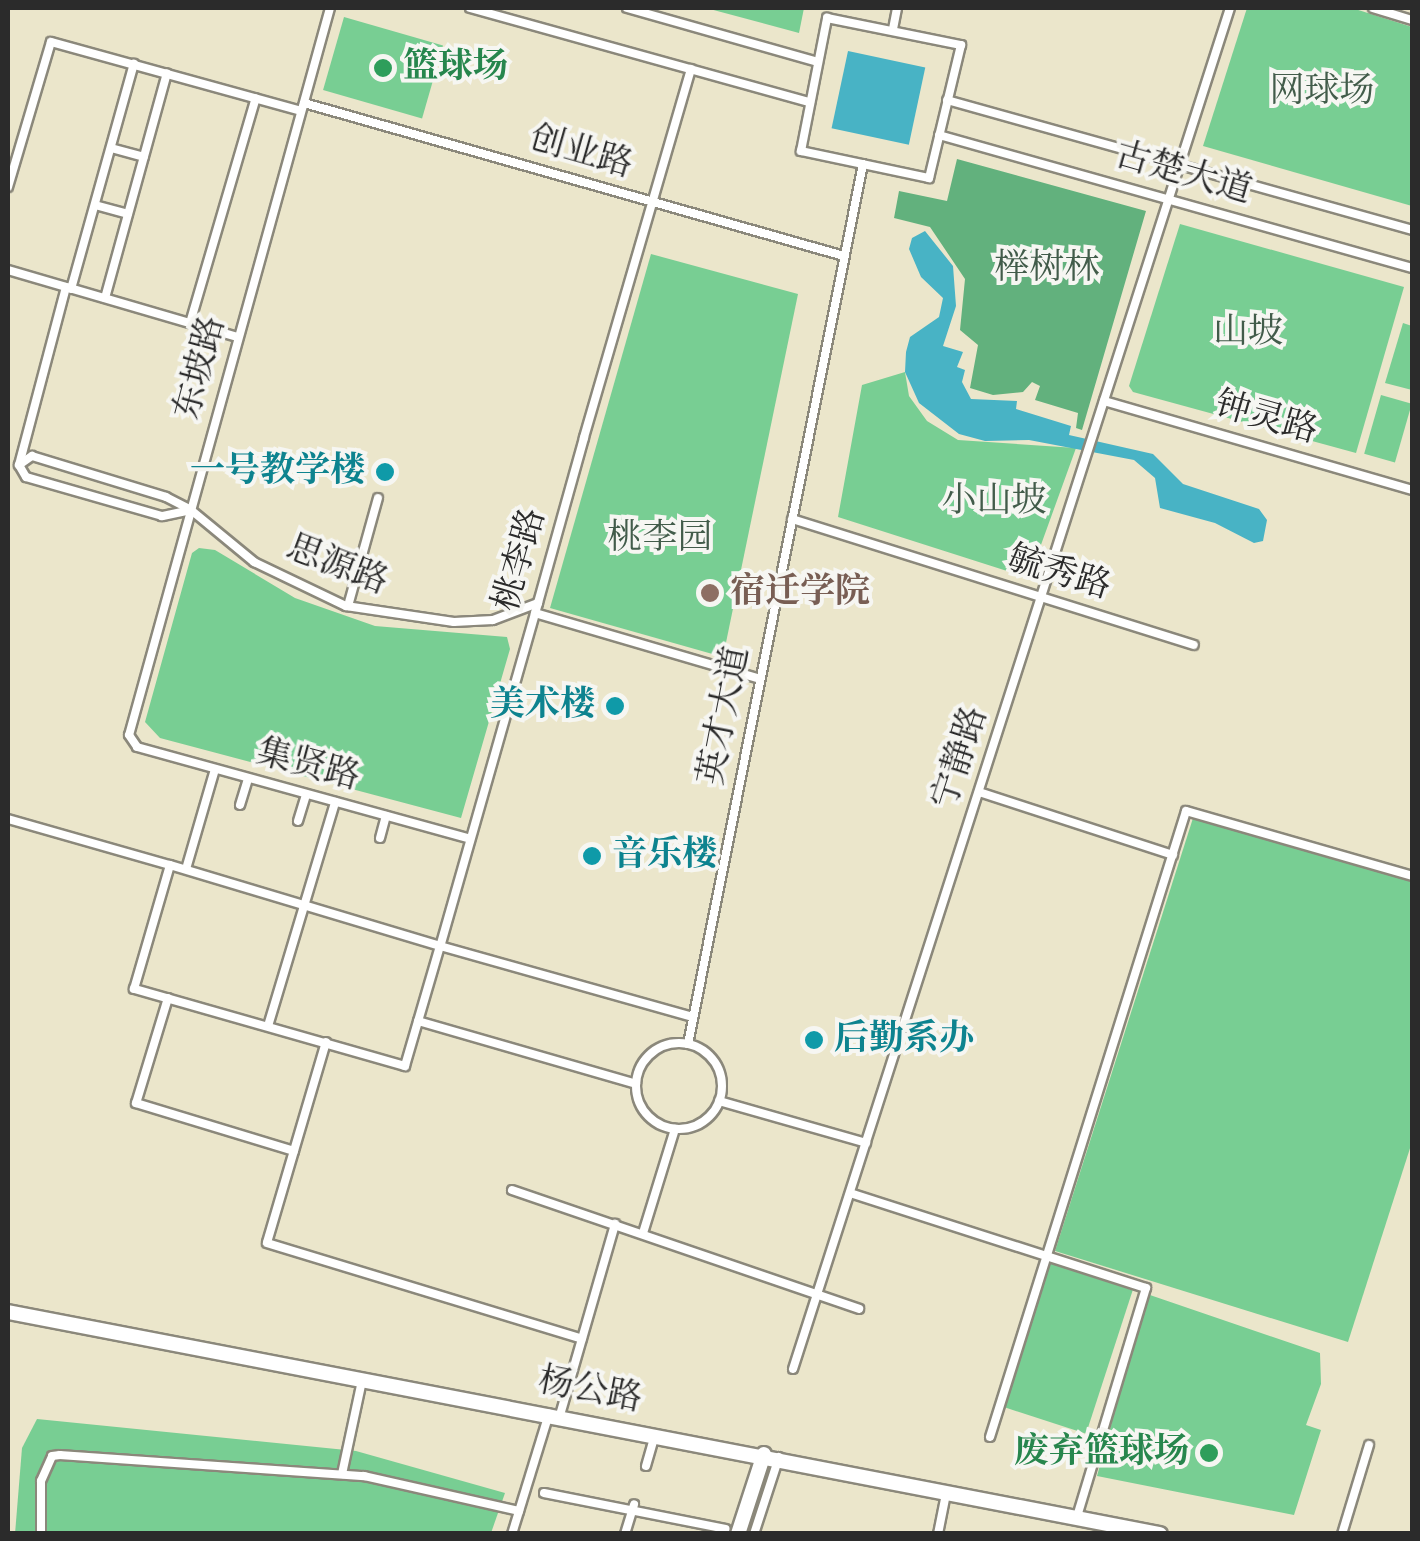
<!DOCTYPE html>
<meta charset="utf-8">
<style>
body{margin:0}
#map{position:relative;width:1420px;height:1541px;overflow:hidden;background:#ebe6cb;font-family:Vollkorn,"Noto Serif SC",serif}
div>[style]{position:absolute}
.green>*{inset:0;background:#78ce93;transform-origin:0 0}
.forest>*{inset:0;background:#62b17d}
.water>*{inset:0;background:#48b3c5;transform-origin:0 0}
.roads{filter:drop-shadow(2px 0 #8b887b) drop-shadow(-2px 0 #8b887b) drop-shadow(0 2px #8b887b) drop-shadow(0 -2px #8b887b)}
.service>*{height:8px;margin:-4px;padding:0 4px;transform-origin:4px;border-radius:4px;background:#fff}
.service>.ring{margin:-4px;padding:0;box-sizing:content-box;background:none;border:8px solid #fff;border-radius:50%}
.minor>*{height:14px;margin:-7px;padding:0 7px;transform-origin:7px;border-radius:7px;background:#fff}
.dots>*{width:28px;height:28px;translate:-50% -50%;box-sizing:border-box;border:5px solid #f6f6f2;border-radius:50%}
span{translate:-50% -50%;white-space:nowrap;text-align:center;line-height:1.15;-webkit-text-stroke:8px #f6f6f2;paint-order:stroke}
.leisure-label{font-size:35px;color:#27864d;font-weight:700}
.left{translate:0 -50%;text-align:left}
.right{translate:-100% -50%;text-align:right}
.park-label{font-size:35px;color:#425c4a}
.street-label{font-size:35px;color:#2b2b2b}
.culture-label{font-size:35px;color:#0d838f;font-weight:700}
.education-label{font-size:35px;color:#785e54;font-weight:700}
.frame{position:absolute;inset:0;border:10px solid #2b2b2b;pointer-events:none}
</style>
<div id="map">
<div class="green">
<i style="clip-path:polygon(706px 8px,804px 8px,799px 33px)"></i>
<i style="clip-path:polygon(1247px 8px,1352px 8px,1412px 27px,1412px 206px,1203px 146px)"></i>
<i style="left:344px;top:17px;width:103px;height:76px;rotate:16deg"></i>
<i style="clip-path:polygon(1180px 224px,1404px 287px,1356px 453px,1133px 392px,1129px 386px)"></i>
<i style="clip-path:polygon(651px 254px,798px 294px,723px 657px,550px 608px)"></i>
<i style="clip-path:polygon(1403px 323px,1412px 326px,1412px 390px,1385px 383px)"></i>
<i style="clip-path:polygon(905px 372px,909px 396px,927px 421px,958px 440px,1076px 448px,1029px 578px,838px 517px,862px 385px)"></i>
<i style="left:1381px;top:395px;width:32px;height:61px;rotate:16deg"></i>
<i style="clip-path:polygon(199px 548px,215px 550px,295px 598px,375px 626px,507px 637px,510px 649px,461px 818px,160px 738px,145px 722px,192px 553px)"></i>
<i style="clip-path:polygon(1194px 815px,1412px 882px,1412px 1142px,1348px 1342px,1055px 1251px)"></i>
<i style="left:1049px;top:1263px;width:88px;height:151px;rotate:18deg"></i>
<i style="clip-path:polygon(1147px 1294px,1320px 1353px,1321px 1384px,1306px 1425px,1321px 1430px,1294px 1515px,1097px 1476px)"></i>
<i style="clip-path:polygon(37px 1419px,356px 1451px,505px 1493px,491px 1533px,15px 1534px,22px 1448px)"></i>
</div>
<div class="forest">
<i style="clip-path:polygon(957px 159px,1146px 211px,1082px 430px,1076px 428px,1078px 413px,1035px 400px,1040px 386px,1032px 382px,1023px 392px,993px 395px,970px 388px,978px 345px,960px 330px,965px 279px,930px 227px,894px 218px,899px 191px,947px 201px)"></i>
</div>
<div class="water">
<i style="left:848px;top:51px;width:79px;height:79px;rotate:12deg"></i>
<i style="clip-path:polygon(925px 231px,953px 266px,956px 306px,943px 346px,963px 352px,957px 367px,965px 370px,962px 382px,971px 399px,1017px 401px,1016px 409px,1071px 426px,1069px 435px,1153px 454px,1183px 484px,1259px 509px,1267px 520px,1263px 541px,1254px 543px,1215px 523px,1160px 508px,1155px 478px,1134px 460px,1029px 440px,985px 441px,959px 434px,919px 403px,905px 372px,906px 352px,910px 337px,939px 317px,943px 298px,921px 277px,909px 249px,912px 238px)"></i>
</div>
<div class="roads">
<div class="service">
<i style="left:330px;top:8px;width:754px;rotate:105.45deg"></i>
<i style="left:129px;top:735px;width:14px;rotate:56deg"></i>
<i style="left:137px;top:747px;width:345px;rotate:15.4deg"></i>
<i style="left:470px;top:8px;width:353px;rotate:15.5deg"></i>
<i style="left:627px;top:8px;width:198px;rotate:15.8deg"></i>
<i style="left:1373px;top:8px;width:41px;rotate:17.1deg"></i>
<i style="left:827px;top:18px;width:137px;rotate:11.4deg"></i>
<i style="left:961px;top:45px;width:137px;rotate:103.5deg"></i>
<i style="left:929px;top:178px;width:131px;rotate:-168.1deg"></i>
<i style="left:801px;top:151px;width:136px;rotate:-78.9deg"></i>
<i style="left:893px;top:29px;width:21px;rotate:-79deg"></i>
<i style="left:691px;top:69px;width:384px;rotate:106.2deg"></i>
<i style="left:584px;top:438px;width:171px;rotate:105.6deg"></i>
<i style="left:538px;top:603px;width:357px;rotate:105.9deg"></i>
<i style="left:440px;top:946px;width:125px;rotate:106.3deg"></i>
<i style="left:405px;top:1066px;width:282px;rotate:-164.1deg"></i>
<i style="left:134px;top:989px;width:129px;rotate:-73.8deg"></i>
<i style="left:170px;top:865px;width:282px;rotate:16.7deg"></i>
<i style="left:440px;top:946px;width:263px;rotate:15.7deg"></i>
<i style="left:947px;top:100px;width:483px;rotate:15.6deg"></i>
<i style="left:304px;top:103px;width:561px;rotate:15.82deg"></i>
<i style="left:939px;top:135px;width:491px;rotate:15.7deg"></i>
<i style="left:111px;top:148px;width:34px;rotate:15deg"></i>
<i style="left:8px;top:187px;width:151px;rotate:-73.5deg"></i>
<i style="left:51px;top:42px;width:259px;rotate:15.4deg"></i>
<i style="left:95px;top:205px;width:34px;rotate:15deg"></i>
<i style="left:8px;top:270px;width:239px;rotate:16.3deg"></i>
<i style="left:71px;top:289px;width:234px;rotate:-74.4deg"></i>
<i style="left:105px;top:298px;width:233px;rotate:-74.6deg"></i>
<i style="left:190px;top:323px;width:234px;rotate:-73.7deg"></i>
<i style="left:1104px;top:401px;width:321px;rotate:16.1deg"></i>
<i style="left:19px;top:465px;width:184px;rotate:-75.2deg"></i>
<i style="left:191px;top:510px;width:30px;rotate:168deg"></i>
<i style="left:162px;top:516px;width:141px;rotate:-164deg"></i>
<i style="left:26px;top:477px;width:14px;rotate:-120deg"></i>
<i style="left:19px;top:465px;width:16px;rotate:-35deg"></i>
<i style="left:32px;top:456px;width:140px;rotate:17deg"></i>
<i style="left:166px;top:497px;width:28px;rotate:27deg"></i>
<i style="left:191px;top:510px;width:82px;rotate:39.5deg"></i>
<i style="left:254px;top:562px;width:102px;rotate:25.6deg"></i>
<i style="left:346px;top:606px;width:109px;rotate:8.4deg"></i>
<i style="left:454px;top:622px;width:39px;rotate:-3deg"></i>
<i style="left:493px;top:620px;width:48px;rotate:-20.7deg"></i>
<i style="left:792px;top:519px;width:421px;rotate:17.4deg"></i>
<i style="left:348px;top:606px;width:112px;rotate:-74.5deg"></i>
<i style="left:535px;top:613px;width:234px;rotate:16.3deg"></i>
<i style="left:979px;top:792px;width:204px;rotate:18deg"></i>
<i style="left:240px;top:805px;width:28px;rotate:-73deg"></i>
<i style="left:8px;top:819px;width:168px;rotate:15.9deg"></i>
<i style="left:298px;top:821px;width:28px;rotate:-73deg"></i>
<i style="left:380px;top:838px;width:23px;rotate:-75deg"></i>
<i style="left:186px;top:869px;width:104px;rotate:-73.8deg"></i>
<i style="left:168px;top:998px;width:110px;rotate:106.9deg"></i>
<i style="left:136px;top:1103px;width:165px;rotate:16.9deg"></i>
<i style="left:418px;top:1021px;width:227px;rotate:16.1deg"></i>
<i style="left:268px;top:1026px;width:234px;rotate:-73.3deg"></i>
<i style="left:326px;top:1042px;width:209px;rotate:106.4deg"></i>
<i style="left:267px;top:1243px;width:329px;rotate:16.9deg"></i>
<i class="ring" style="left:636px;top:1043px;width:78px;height:78px"></i>
<i style="left:688px;top:1044px;width:897px;rotate:-78.75deg"></i>
<i style="left:719px;top:1101px;width:153px;rotate:15.9deg"></i>
<i style="left:512px;top:1190px;width:367px;rotate:18.9deg"></i>
<i style="left:850px;top:1193px;width:311px;rotate:17.8deg"></i>
<i style="left:1146px;top:1288px;width:239px;rotate:106.8deg"></i>
<i style="left:643px;top:1233px;width:109px;rotate:-72.9deg"></i>
<i style="left:793px;top:1369px;width:1429px;rotate:-72.2deg"></i>
<i style="left:560px;top:1415px;width:199px;rotate:-73.9deg"></i>
<i style="left:990px;top:1437px;width:656px;rotate:-72.61deg"></i>
<i style="left:1186px;top:811px;width:235px;rotate:16deg"></i>
<i style="left:646px;top:1466px;width:29px;rotate:-74deg"></i>
<i style="left:342px;top:1474px;width:95px;rotate:-77.9deg"></i>
<i style="left:544px;top:1493px;width:185px;rotate:11.2deg"></i>
<i style="left:41px;top:1534px;width:53px;rotate:-90deg"></i>
<i style="left:41px;top:1481px;width:27px;rotate:-66deg"></i>
<i style="left:52px;top:1456px;width:8px;rotate:-7deg"></i>
<i style="left:60px;top:1455px;width:305px;rotate:4deg"></i>
<i style="left:364px;top:1476px;width:159px;rotate:12.7deg"></i>
<i style="left:512px;top:1534px;width:126px;rotate:-72.9deg"></i>
<i style="left:625px;top:1534px;width:31px;rotate:-73deg"></i>
<i style="left:754px;top:1534px;width:81px;rotate:-72deg"></i>
<i style="left:938px;top:1534px;width:41px;rotate:-78.7deg"></i>
<i style="left:1342px;top:1534px;width:93px;rotate:-73.1deg"></i>
</div>
<div class="minor">
<i style="left:8px;top:1312px;width:1173px;rotate:10.91deg"></i>
<i style="left:738px;top:1534px;width:84px;rotate:-72deg"></i>
</div>
</div>
<div class="dots">
<i style="left:383px;top:68px;background:#2e9e5b"></i>
<i style="left:385px;top:472px;background:#0f9aa8"></i>
<i style="left:710px;top:593px;background:#8d6e63"></i>
<i style="left:615px;top:706px;background:#0f9aa8"></i>
<i style="left:592px;top:856px;background:#0f9aa8"></i>
<i style="left:814px;top:1040px;background:#0f9aa8"></i>
<i style="left:1209px;top:1453px;background:#2e9e5b"></i>
</div>
<div class="leisure-label">
<span class="left" style="left:403px;top:68px">篮球场</span>
<span class="right" style="left:1189px;top:1453px">废弃篮球场</span>
</div>
<div class="park-label">
<span style="left:1322px;top:92px">网球场</span>
<span style="left:1047px;top:269px">榉树林</span>
<span style="left:1248px;top:333px">山坡</span>
<span style="left:994px;top:502px">小山坡</span>
<span style="left:660px;top:539px">桃李园</span>
</div>
<div class="street-label">
<span style="left:581px;top:153px;rotate:16deg">创业路</span>
<span style="left:1183px;top:174px;rotate:16deg">古楚大道</span>
<span style="left:201px;top:368px;rotate:-75deg">东坡路</span>
<span style="left:1266px;top:419px;rotate:16deg">钟灵路</span>
<span style="left:521px;top:560px;rotate:-74deg">桃李路</span>
<span style="left:337px;top:566px;rotate:21deg">思源路</span>
<span style="left:1059px;top:574px;rotate:17deg">毓秀路</span>
<span style="left:725px;top:716px;rotate:-79deg">英才大道</span>
<span style="left:961px;top:758px;rotate:-72deg">宁静路</span>
<span style="left:308px;top:766px;rotate:15deg">集贤路</span>
<span style="left:590px;top:1391px;rotate:11deg">杨公路</span>
</div>
<div class="culture-label">
<span class="right" style="left:365px;top:472px">一号教学楼</span>
<span class="right" style="left:595px;top:706px">美术楼</span>
<span class="left" style="left:612px;top:856px">音乐楼</span>
<span class="left" style="left:834px;top:1040px">后勤系办</span>
</div>
<div class="education-label">
<span class="left" style="left:730px;top:593px">宿迁学院</span>
</div>
<div class="frame"></div>
</div>
